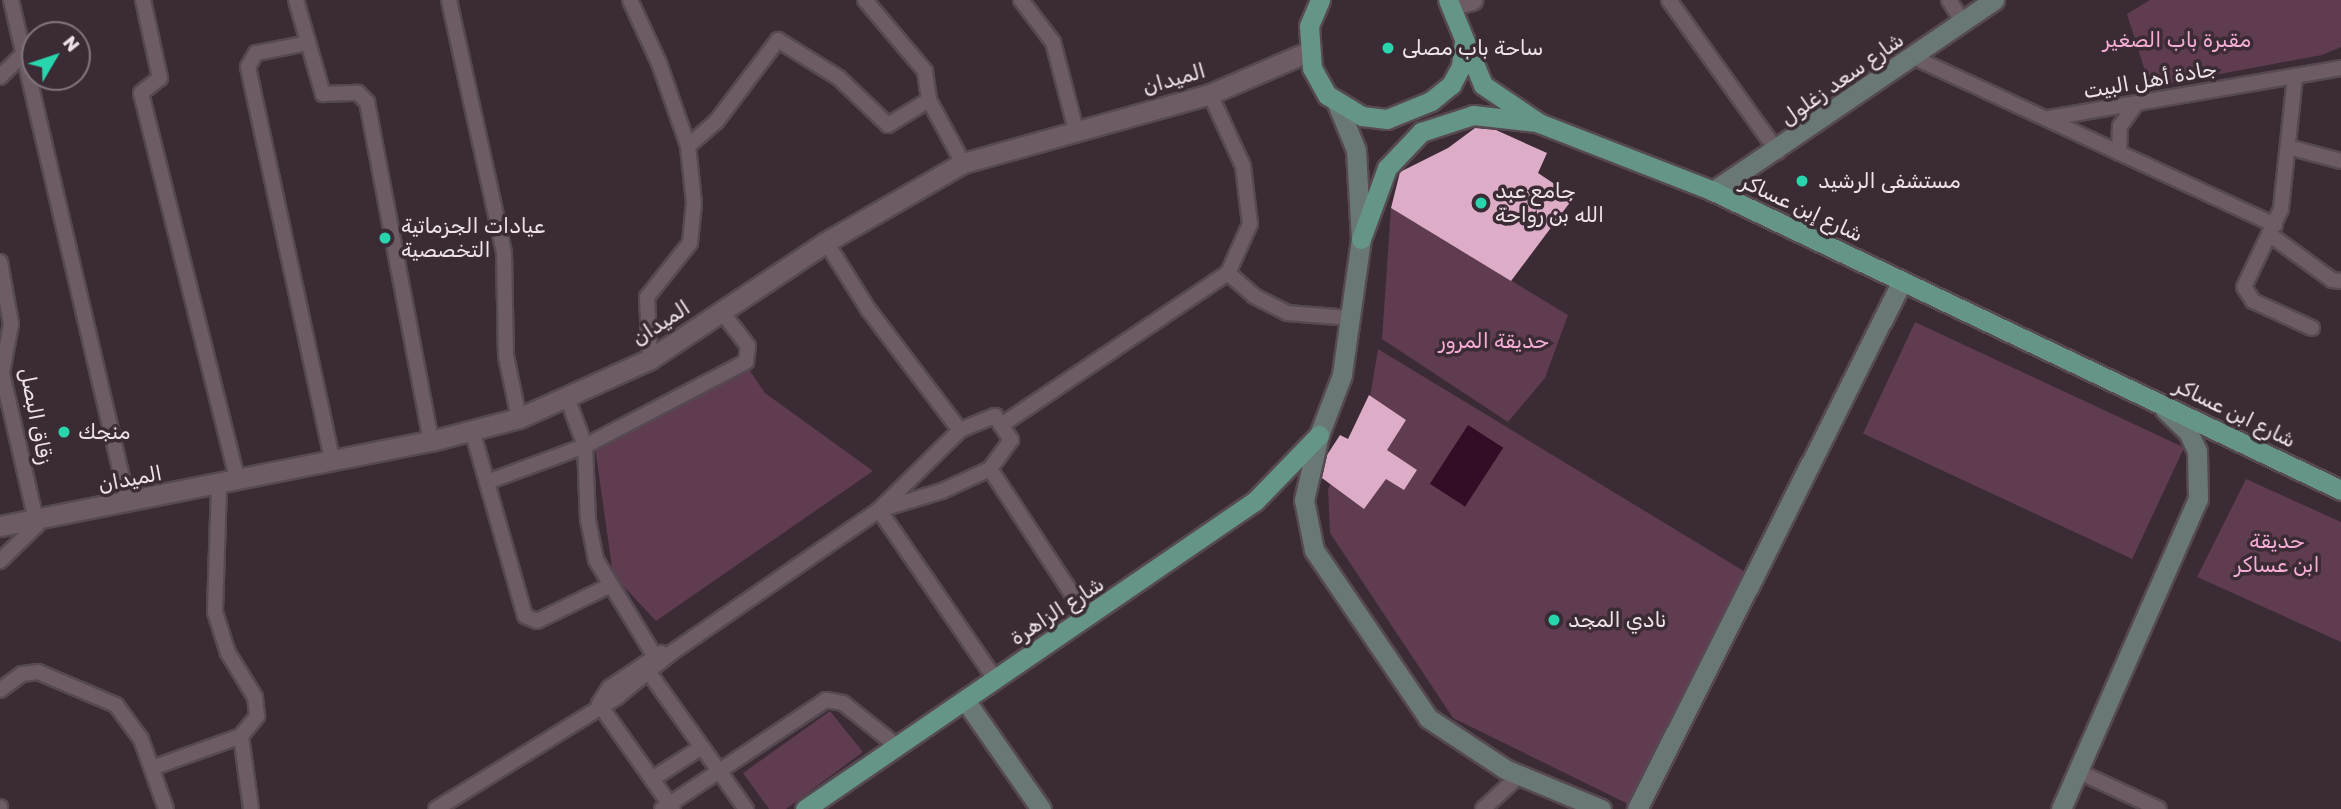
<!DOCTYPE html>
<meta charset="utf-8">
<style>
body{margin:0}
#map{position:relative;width:2341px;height:809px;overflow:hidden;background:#3a2b34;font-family:Rubik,"Noto Sans Arabic",sans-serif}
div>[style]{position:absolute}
.green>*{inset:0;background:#5f3c50;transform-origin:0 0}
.water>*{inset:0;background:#320d25;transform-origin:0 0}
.building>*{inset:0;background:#ddacc7}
.roads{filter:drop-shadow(2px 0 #564951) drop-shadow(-2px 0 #564951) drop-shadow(0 2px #564951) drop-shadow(0 -2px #564951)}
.minor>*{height:14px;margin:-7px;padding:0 7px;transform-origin:7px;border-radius:7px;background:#6d5c65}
.tertiary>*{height:19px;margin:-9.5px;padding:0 9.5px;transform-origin:9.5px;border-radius:9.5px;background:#6d5c65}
.secondary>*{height:19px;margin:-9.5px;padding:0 9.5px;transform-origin:9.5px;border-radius:9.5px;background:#697876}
.primary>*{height:19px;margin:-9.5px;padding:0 9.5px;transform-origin:9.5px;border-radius:9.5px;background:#659488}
.dots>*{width:19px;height:19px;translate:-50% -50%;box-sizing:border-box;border:4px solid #3a2b34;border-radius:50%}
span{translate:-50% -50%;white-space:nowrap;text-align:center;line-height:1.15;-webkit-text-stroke:7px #3a2b34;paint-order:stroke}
.park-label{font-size:21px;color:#f5add5}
.poi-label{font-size:21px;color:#eee3e9}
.left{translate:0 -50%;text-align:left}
.street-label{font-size:21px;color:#eee3e9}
.north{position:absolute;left:21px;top:21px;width:70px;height:70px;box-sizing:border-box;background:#3a2b34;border:2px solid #82757c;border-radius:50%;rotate:51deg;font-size:19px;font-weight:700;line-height:28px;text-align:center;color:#eee3e9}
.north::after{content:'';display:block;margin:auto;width:24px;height:32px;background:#28d5ad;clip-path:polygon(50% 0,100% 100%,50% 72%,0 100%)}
</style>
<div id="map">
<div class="green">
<i style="clip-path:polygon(2150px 0,2341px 0,2341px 47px,2322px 55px,2150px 87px,2127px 14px)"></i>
<i style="clip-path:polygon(1391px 208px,1568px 315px,1545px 378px,1508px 422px,1382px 339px)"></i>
<i style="left:1915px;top:322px;width:297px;height:123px;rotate:25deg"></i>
<i style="clip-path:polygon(1378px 349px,1747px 573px,1628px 804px,1453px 718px,1330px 533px,1328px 489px,1369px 403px)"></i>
<i style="clip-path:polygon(746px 365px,765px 393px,873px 471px,656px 621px,613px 575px,595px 447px)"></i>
<i style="clip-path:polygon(2246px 479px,2341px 522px,2341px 642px,2197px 577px)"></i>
<i style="clip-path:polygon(830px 711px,863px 752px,786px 809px,769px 809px,743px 773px)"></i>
</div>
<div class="water">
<i style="left:1468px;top:425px;width:42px;height:70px;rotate:33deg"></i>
</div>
<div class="building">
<i style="clip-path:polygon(1475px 128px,1496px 130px,1547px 153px,1538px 173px,1574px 197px,1511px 281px,1391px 208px,1400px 172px,1448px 148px)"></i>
<i style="clip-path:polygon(1369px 395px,1406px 420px,1387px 450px,1417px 470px,1404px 490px,1386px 479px,1364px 509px,1322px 478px,1327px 455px,1340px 435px,1348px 439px)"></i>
</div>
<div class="roads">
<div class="minor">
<i style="left:11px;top:0;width:516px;rotate:76.91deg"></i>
<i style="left:143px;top:0;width:80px;rotate:77.7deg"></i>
<i style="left:160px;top:78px;width:24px;rotate:142deg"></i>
<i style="left:141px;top:93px;width:398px;rotate:76deg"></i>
<i style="left:296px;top:0;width:98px;rotate:74deg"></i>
<i style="left:323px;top:94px;width:35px;rotate:-2deg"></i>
<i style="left:358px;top:93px;width:13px;rotate:45deg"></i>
<i style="left:367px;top:102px;width:345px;rotate:79.3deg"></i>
<i style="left:449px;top:0;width:259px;rotate:77.7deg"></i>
<i style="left:504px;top:253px;width:103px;rotate:88.9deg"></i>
<i style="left:506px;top:356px;width:63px;rotate:78.2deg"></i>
<i style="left:630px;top:0;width:69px;rotate:65.3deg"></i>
<i style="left:659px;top:63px;width:88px;rotate:70.7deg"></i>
<i style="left:688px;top:146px;width:57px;rotate:84deg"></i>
<i style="left:694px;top:203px;width:40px;rotate:95.7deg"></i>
<i style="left:690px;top:243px;width:69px;rotate:128.5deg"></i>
<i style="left:647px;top:297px;width:62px;rotate:87.2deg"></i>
<i style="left:865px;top:0;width:93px;rotate:49.8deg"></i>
<i style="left:925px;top:71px;width:29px;rotate:82deg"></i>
<i style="left:929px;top:100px;width:72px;rotate:61.6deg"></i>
<i style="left:1021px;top:0;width:53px;rotate:52.7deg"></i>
<i style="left:1053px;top:42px;width:91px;rotate:75.4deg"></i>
<i style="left:1669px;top:0;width:187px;rotate:54.4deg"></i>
<i style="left:1949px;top:0;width:26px;rotate:58deg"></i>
<i style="left:308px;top:43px;width:53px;rotate:169.1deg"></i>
<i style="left:256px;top:53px;width:16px;rotate:120deg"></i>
<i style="left:248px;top:67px;width:401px;rotate:77.9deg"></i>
<i style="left:1913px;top:57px;width:399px;rotate:24.9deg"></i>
<i style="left:0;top:77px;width:31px;rotate:-45deg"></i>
<i style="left:2295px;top:77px;width:133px;rotate:96.1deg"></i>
<i style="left:2281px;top:209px;width:86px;rotate:115.4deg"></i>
<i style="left:2244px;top:287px;width:17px;rotate:57deg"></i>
<i style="left:2253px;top:301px;width:65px;rotate:24.6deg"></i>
<i style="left:2049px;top:118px;width:296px;rotate:-9.7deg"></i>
<i style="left:688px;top:146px;width:37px;rotate:-41deg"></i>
<i style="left:716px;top:122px;width:103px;rotate:-52.9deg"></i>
<i style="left:778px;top:40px;width:72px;rotate:31.9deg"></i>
<i style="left:839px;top:78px;width:68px;rotate:43.8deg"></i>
<i style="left:888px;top:125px;width:48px;rotate:-31.4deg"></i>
<i style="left:2288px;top:147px;width:55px;rotate:14.8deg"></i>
<i style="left:2119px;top:153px;width:27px;rotate:-88deg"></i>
<i style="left:2120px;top:126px;width:26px;rotate:-54deg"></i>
<i style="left:2269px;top:234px;width:78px;rotate:36.1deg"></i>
<i style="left:2332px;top:280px;width:9px;rotate:6deg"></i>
<i style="left:826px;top:242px;width:79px;rotate:57.9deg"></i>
<i style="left:868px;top:309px;width:152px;rotate:52.8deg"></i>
<i style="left:0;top:262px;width:63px;rotate:79.9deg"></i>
<i style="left:11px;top:324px;width:50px;rotate:100.4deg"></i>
<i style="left:2px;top:373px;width:156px;rotate:77deg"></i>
<i style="left:37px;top:525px;width:52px;rotate:135.8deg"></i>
<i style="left:1228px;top:273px;width:35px;rotate:41deg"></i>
<i style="left:1254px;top:296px;width:37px;rotate:27deg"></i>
<i style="left:1287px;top:313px;width:64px;rotate:4.5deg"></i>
<i style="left:568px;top:400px;width:49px;rotate:69.7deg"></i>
<i style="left:585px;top:446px;width:74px;rotate:87.7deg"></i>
<i style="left:588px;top:520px;width:41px;rotate:78.7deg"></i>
<i style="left:596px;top:560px;width:111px;rotate:58.6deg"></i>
<i style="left:1003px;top:424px;width:271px;rotate:-33.9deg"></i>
<i style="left:1228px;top:273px;width:54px;rotate:-65.8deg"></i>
<i style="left:1250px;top:224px;width:58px;rotate:-96.9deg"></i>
<i style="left:1243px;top:166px;width:79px;rotate:-114.6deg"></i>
<i style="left:472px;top:430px;width:193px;rotate:74.1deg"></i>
<i style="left:525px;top:616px;width:13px;rotate:23deg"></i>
<i style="left:537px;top:621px;width:80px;rotate:-25.9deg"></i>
<i style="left:990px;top:469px;width:178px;rotate:56.7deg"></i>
<i style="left:487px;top:482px;width:104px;rotate:-20.2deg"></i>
<i style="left:585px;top:446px;width:182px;rotate:-27.6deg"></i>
<i style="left:746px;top:362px;width:16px;rotate:-83deg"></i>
<i style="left:748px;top:346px;width:44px;rotate:-127.6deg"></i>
<i style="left:650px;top:674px;width:166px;rotate:54.6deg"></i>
<i style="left:0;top:690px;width:27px;rotate:-36deg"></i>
<i style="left:22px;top:674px;width:16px;rotate:-7deg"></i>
<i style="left:38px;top:672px;width:85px;rotate:22.9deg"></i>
<i style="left:116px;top:705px;width:42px;rotate:53.7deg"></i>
<i style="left:141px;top:739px;width:74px;rotate:70.3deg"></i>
<i style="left:599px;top:704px;width:128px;rotate:54.8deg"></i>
<i style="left:599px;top:704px;width:19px;rotate:-58deg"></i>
<i style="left:609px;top:688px;width:63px;rotate:-33.9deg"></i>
<i style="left:241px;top:736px;width:74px;rotate:82.2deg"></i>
<i style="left:152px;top:768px;width:95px;rotate:-19.8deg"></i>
<i style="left:241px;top:736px;width:26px;rotate:-51deg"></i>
<i style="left:257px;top:716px;width:19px;rotate:-96deg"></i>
<i style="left:255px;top:697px;width:52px;rotate:-121.5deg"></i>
<i style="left:228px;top:653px;width:43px;rotate:-107.6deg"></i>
<i style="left:215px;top:612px;width:128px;rotate:-88.2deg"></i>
<i style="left:2077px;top:771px;width:90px;rotate:24.9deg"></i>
<i style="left:652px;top:779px;width:59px;rotate:-32.6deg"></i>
<i style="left:0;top:807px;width:2px;rotate:90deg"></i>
<i style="left:436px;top:809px;width:213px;rotate:-31.7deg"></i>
<i style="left:617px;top:697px;width:70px;rotate:-39.2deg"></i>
<i style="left:671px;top:653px;width:252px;rotate:-34.5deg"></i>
<i style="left:879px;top:510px;width:114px;rotate:-44.6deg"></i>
<i style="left:960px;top:430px;width:38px;rotate:-22deg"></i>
<i style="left:995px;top:416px;width:29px;rotate:56deg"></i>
<i style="left:1011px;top:440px;width:36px;rotate:126deg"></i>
<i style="left:990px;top:469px;width:53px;rotate:155.4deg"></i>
<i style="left:942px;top:491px;width:66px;rotate:163.2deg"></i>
<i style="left:879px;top:510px;width:205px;rotate:55.5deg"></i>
<i style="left:662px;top:809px;width:197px;rotate:-33.6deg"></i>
<i style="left:826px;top:700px;width:17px;rotate:10deg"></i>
<i style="left:843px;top:703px;width:69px;rotate:38.5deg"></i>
<i style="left:1483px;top:809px;width:50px;rotate:-42.6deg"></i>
</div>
<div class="tertiary">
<i style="left:1453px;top:5px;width:20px;rotate:-15deg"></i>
<i style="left:0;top:526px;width:439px;rotate:-11.2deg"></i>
<i style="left:431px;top:441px;width:91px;rotate:-14.6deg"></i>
<i style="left:519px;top:418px;width:144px;rotate:-24.2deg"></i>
<i style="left:650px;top:359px;width:211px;rotate:-33.6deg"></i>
<i style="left:826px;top:242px;width:158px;rotate:-30deg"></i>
<i style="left:963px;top:163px;width:256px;rotate:-15.6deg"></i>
<i style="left:1210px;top:94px;width:107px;rotate:-23.2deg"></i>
</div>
<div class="secondary">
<i style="left:1336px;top:101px;width:53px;rotate:67.8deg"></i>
<i style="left:1356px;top:150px;width:89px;rotate:86.8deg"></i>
<i style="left:1361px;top:239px;width:137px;rotate:98deg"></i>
<i style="left:1342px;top:375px;width:64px;rotate:111deg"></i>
<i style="left:1319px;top:435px;width:67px;rotate:103deg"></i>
<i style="left:1304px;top:500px;width:51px;rotate:78.7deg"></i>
<i style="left:1314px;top:550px;width:203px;rotate:55.8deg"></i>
<i style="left:1428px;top:718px;width:92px;rotate:33.5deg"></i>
<i style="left:1505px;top:769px;width:104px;rotate:22.6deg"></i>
<i style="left:1713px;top:191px;width:340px;rotate:-34.2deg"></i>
<i style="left:965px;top:700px;width:133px;rotate:55.1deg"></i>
<i style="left:1637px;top:809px;width:591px;rotate:-63.35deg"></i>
<i style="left:2061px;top:809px;width:339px;rotate:-66.2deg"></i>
<i style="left:2198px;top:499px;width:48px;rotate:-91.2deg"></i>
<i style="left:2197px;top:451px;width:21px;rotate:-115deg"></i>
<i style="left:2188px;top:432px;width:32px;rotate:-136deg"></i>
</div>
<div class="primary">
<i style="left:1320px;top:0;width:28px;rotate:113deg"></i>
<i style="left:1309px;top:26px;width:42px;rotate:85.9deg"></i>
<i style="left:1312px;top:68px;width:31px;rotate:61deg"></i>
<i style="left:1327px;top:95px;width:41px;rotate:31deg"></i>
<i style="left:1362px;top:116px;width:25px;rotate:7deg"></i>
<i style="left:1387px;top:119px;width:48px;rotate:-22.2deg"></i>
<i style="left:1431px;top:101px;width:26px;rotate:-39deg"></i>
<i style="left:1451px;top:85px;width:21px;rotate:-62deg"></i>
<i style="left:1461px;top:66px;width:23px;rotate:-83deg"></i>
<i style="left:1448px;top:0;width:92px;rotate:67.6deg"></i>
<i style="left:1483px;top:85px;width:68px;rotate:34.2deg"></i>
<i style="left:1539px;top:123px;width:187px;rotate:21.3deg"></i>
<i style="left:1713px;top:191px;width:696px;rotate:25.46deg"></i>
<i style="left:1361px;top:239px;width:76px;rotate:-69.9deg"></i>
<i style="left:1387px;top:168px;width:50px;rotate:-46.6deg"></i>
<i style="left:1421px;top:132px;width:55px;rotate:-18.1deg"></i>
<i style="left:1473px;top:115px;width:62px;rotate:6.4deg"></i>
<i style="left:805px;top:809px;width:545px;rotate:-34.39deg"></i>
<i style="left:1255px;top:501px;width:92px;rotate:-45.9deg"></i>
</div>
</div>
<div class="dots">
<i style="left:1388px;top:48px;background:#28d5ad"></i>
<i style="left:1802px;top:181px;background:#28d5ad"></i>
<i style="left:1481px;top:203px;background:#28d5ad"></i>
<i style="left:385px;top:238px;background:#28d5ad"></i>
<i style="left:64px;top:432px;background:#28d5ad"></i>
<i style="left:1554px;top:620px;background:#28d5ad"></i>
</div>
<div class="park-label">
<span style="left:2177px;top:40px">مقبرة باب الصغير</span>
<span style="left:1494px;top:341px">حديقة المرور</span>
<span style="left:2277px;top:553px">حديقة<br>ابن عساكر</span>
</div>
<div class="poi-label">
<span class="left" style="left:1402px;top:48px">ساحة باب مصلى</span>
<span class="left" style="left:1818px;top:181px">مستشفى الرشيد</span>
<span class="left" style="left:1495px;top:203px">جامع عبد<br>الله بن رواحة</span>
<span class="left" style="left:401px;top:238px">عيادات الجزماتية<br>التخصصية</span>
<span class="left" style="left:78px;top:432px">منجك</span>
<span class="left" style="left:1568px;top:620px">نادي المجد</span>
</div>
<div class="street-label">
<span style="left:1174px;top:79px;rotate:-16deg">الميدان</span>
<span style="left:1842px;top:79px;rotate:-35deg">شارع سعد زغلول</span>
<span style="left:2150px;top:80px;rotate:-10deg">جادة أهل البيت</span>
<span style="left:1802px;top:208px;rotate:25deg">شارع إبن عساكر</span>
<span style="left:661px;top:323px;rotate:-33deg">الميدان</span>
<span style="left:2235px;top:413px;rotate:26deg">شارع ابن عساكر</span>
<span style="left:36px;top:416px;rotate:79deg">زقاق البصل</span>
<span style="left:130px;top:479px;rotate:-11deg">الميدان</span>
<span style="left:1057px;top:611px;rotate:-33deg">شارع الزاهرة</span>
</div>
<div class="north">N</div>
</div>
